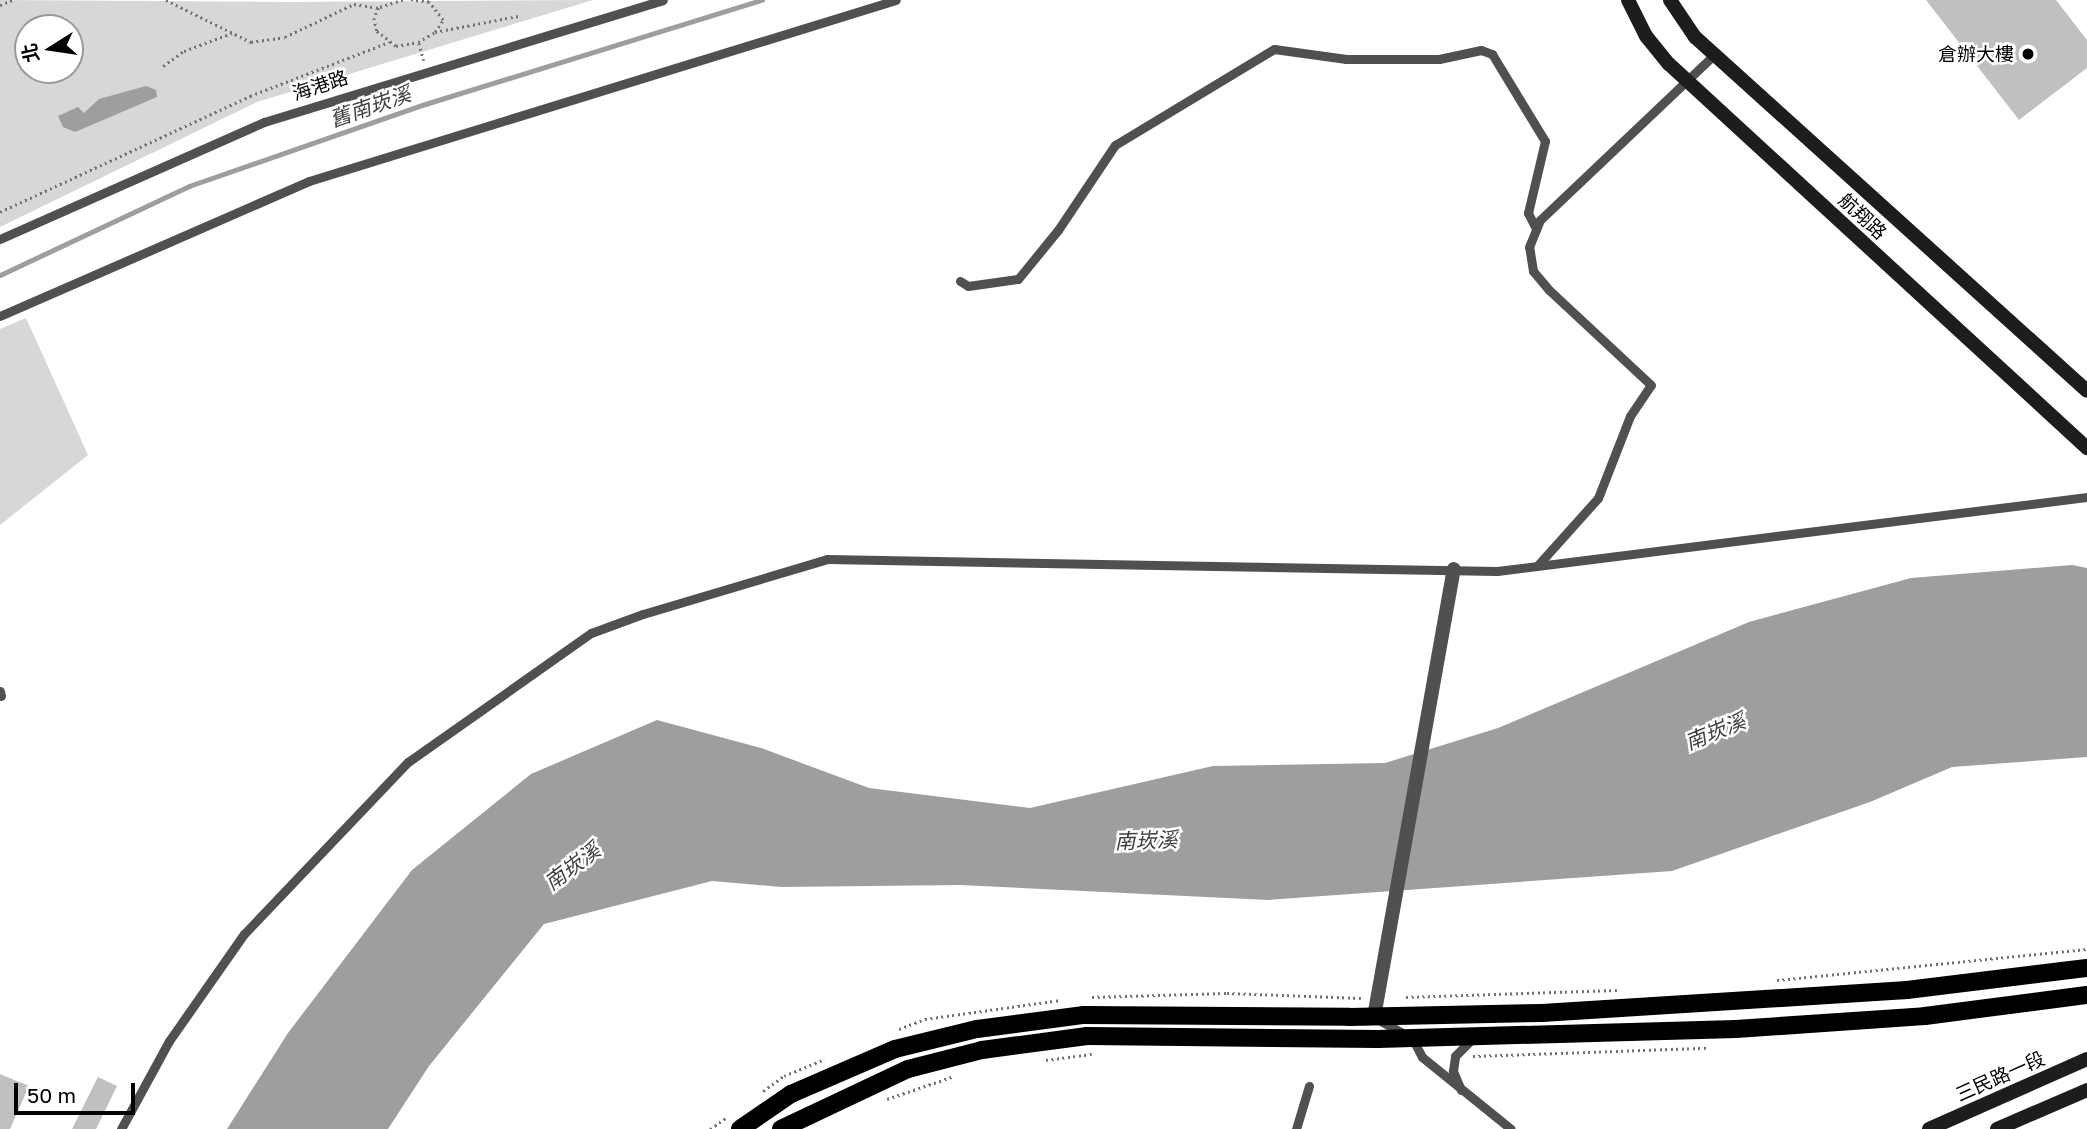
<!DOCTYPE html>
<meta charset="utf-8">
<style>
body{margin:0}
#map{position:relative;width:2087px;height:1129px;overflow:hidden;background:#fff;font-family:"Golos Text","Noto Sans TC",sans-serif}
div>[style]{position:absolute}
.green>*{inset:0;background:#d7d7d7}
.water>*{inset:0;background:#9e9e9e}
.stream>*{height:5px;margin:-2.5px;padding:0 2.5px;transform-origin:2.5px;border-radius:2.5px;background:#9e9e9e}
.building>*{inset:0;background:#c0c0c0}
.path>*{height:2.5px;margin-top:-1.25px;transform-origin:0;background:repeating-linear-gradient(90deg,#727272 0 2px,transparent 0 5.5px)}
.lane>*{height:9px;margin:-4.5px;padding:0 4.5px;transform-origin:4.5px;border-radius:4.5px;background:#505050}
.street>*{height:14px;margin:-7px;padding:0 7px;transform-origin:7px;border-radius:7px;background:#505050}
.secondary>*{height:14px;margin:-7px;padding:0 7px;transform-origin:7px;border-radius:7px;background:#1d1d1d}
.primary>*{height:18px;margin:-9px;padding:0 9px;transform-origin:9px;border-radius:9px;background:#000}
.dots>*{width:19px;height:19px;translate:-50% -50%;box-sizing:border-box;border:4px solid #fff;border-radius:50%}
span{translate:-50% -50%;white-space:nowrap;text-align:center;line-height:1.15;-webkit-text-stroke:5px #fff;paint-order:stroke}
.poi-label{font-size:19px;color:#000}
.right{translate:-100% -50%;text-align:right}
.street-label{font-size:19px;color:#000}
.water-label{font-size:21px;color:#3f3f3f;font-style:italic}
.north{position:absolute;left:14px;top:14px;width:70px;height:70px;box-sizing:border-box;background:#fff;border:2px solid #999;border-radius:50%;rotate:258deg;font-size:19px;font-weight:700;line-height:28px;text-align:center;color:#000}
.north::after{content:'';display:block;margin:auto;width:24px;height:32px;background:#000;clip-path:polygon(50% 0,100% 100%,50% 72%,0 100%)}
.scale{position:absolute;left:14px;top:1083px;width:121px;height:32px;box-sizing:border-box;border:4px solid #000;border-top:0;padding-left:9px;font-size:21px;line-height:24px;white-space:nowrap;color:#000;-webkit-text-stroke:5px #fff;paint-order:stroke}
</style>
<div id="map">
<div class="green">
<i style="clip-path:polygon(evenodd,0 0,291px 2px,593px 0,257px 102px,0 227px,0 0,28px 28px,70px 28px,70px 70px,28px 70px,28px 28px)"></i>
<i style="clip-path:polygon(26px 318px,88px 455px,0 525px,0 329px)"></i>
</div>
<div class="water">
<i style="clip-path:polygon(146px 86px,156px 90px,157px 97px,75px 132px,63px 127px,58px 116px,78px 107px,84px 113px,99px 99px)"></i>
<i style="clip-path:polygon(2072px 565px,2087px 568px,2087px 757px,1952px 767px,1870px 802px,1672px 871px,1268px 900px,960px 885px,781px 887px,712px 881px,544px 924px,429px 1066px,388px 1129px,227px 1129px,288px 1033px,412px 870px,531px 774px,657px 720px,761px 748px,869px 788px,1030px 808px,1213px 766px,1385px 763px,1498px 728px,1749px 622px,1911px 578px)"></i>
</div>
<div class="stream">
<i style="left:0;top:275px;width:209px;rotate:-25.2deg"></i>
<i style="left:189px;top:186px;width:247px;rotate:-19.2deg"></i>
<i style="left:422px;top:105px;width:356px;rotate:-17.2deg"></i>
</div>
<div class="building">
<i style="clip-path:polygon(1926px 0,2056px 0,2087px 40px,2087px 68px,2019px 120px)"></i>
<i style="clip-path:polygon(0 1074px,29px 1086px,10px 1129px,0 1129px)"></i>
<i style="clip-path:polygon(98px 1077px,117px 1086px,96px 1129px,72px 1129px)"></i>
</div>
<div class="path">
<i style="left:166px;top:0;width:95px;rotate:26.3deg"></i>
<i style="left:251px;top:42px;width:34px;rotate:-8deg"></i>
<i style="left:285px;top:37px;width:76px;rotate:-25.6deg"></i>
<i style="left:354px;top:4px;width:25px;rotate:9deg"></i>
<i style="left:403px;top:0;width:25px;rotate:162deg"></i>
<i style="left:379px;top:8px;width:11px;rotate:117deg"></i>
<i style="left:374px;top:18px;width:13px;rotate:77deg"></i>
<i style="left:377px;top:31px;width:24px;rotate:38deg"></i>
<i style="left:396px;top:46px;width:22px;rotate:-10deg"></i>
<i style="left:418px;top:42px;width:20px;rotate:-30deg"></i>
<i style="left:435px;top:32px;width:14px;rotate:-56deg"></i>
<i style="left:443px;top:20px;width:23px;rotate:-128deg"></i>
<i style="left:429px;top:2px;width:18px;rotate:-174deg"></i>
<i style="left:0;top:5px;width:14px;rotate:-21deg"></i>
<i style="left:435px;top:32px;width:85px;rotate:-10.9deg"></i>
<i style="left:419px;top:43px;width:18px;rotate:74deg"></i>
<i style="left:163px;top:66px;width:26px;rotate:-36deg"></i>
<i style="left:184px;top:51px;width:51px;rotate:-20.6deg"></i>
<i style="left:0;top:212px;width:276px;rotate:-24.9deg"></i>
<i style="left:250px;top:96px;width:149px;rotate:-21.2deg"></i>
<i style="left:1777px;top:980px;width:312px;rotate:-5.7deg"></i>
<i style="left:1092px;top:997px;width:135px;rotate:-1.7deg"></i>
<i style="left:1227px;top:993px;width:134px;rotate:2.1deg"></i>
<i style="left:1406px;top:997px;width:211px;rotate:-1.9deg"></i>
<i style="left:899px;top:1029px;width:28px;rotate:-21deg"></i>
<i style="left:925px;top:1019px;width:137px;rotate:-8deg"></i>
<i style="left:1473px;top:1056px;width:234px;rotate:-2deg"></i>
<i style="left:1046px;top:1060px;width:46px;rotate:-7.4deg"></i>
<i style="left:763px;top:1091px;width:26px;rotate:-36deg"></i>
<i style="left:784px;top:1076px;width:44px;rotate:-22.5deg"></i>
<i style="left:887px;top:1099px;width:71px;rotate:-18.9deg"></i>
<i style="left:710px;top:1129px;width:19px;rotate:-35deg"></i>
</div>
<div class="lane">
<i style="left:0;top:239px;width:289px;rotate:-23.9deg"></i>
<i style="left:264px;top:122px;width:417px;rotate:-17deg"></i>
<i style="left:960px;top:281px;width:9px;rotate:32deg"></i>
<i style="left:968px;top:286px;width:50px;rotate:-8deg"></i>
<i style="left:1018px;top:279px;width:63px;rotate:-50.8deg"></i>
<i style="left:1058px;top:230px;width:102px;rotate:-56.2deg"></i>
<i style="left:1115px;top:145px;width:186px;rotate:-31.1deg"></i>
<i style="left:1274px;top:49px;width:73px;rotate:7.9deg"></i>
<i style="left:1346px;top:59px;width:93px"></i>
<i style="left:1439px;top:59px;width:43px;rotate:-12.1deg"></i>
<i style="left:1481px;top:50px;width:12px;rotate:20deg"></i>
<i style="left:1492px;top:54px;width:102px;rotate:58.7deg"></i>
<i style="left:1545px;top:141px;width:74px;rotate:103.3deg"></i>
<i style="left:1528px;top:213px;width:18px;rotate:63deg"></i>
<i style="left:0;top:316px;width:337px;rotate:-23.6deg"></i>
<i style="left:309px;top:181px;width:614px;rotate:-17.14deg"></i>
<i style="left:1537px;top:566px;width:91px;rotate:-48.1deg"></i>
<i style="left:1598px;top:498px;width:88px;rotate:-68.7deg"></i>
<i style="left:1630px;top:416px;width:37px;rotate:-56deg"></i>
<i style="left:1651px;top:385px;width:139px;rotate:-137deg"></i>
<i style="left:1549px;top:290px;width:25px;rotate:-130deg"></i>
<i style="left:1533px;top:271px;width:24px;rotate:-99deg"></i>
<i style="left:1529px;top:247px;width:29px;rotate:-68deg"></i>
<i style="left:1540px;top:220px;width:240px;rotate:-43.5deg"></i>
<i style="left:0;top:691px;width:5px;rotate:79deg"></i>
<i style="left:1379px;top:1020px;width:38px;rotate:29deg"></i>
<i style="left:1412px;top:1038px;width:21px;rotate:62deg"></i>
<i style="left:1422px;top:1057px;width:114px;rotate:39deg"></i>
<i style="left:1461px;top:1090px;width:21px;rotate:-113deg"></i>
<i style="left:1453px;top:1071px;width:15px;rotate:-82deg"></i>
<i style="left:1455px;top:1056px;width:24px;rotate:-45deg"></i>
<i style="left:121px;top:1129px;width:100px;rotate:-61.4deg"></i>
<i style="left:169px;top:1041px;width:131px;rotate:-55deg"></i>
<i style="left:244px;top:934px;width:238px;rotate:-46.4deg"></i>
<i style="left:408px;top:762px;width:224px;rotate:-35.2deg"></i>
<i style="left:591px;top:633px;width:55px;rotate:-20.1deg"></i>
<i style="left:643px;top:614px;width:192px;rotate:-16.6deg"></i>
<i style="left:827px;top:559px;width:670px;rotate:1.03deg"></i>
<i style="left:1497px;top:571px;width:595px;rotate:-7.15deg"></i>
<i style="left:1296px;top:1129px;width:45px;rotate:-73.2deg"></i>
</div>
<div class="street">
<i style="left:1374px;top:1017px;width:455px;rotate:-79.9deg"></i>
</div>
<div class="secondary">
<i style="left:1628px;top:0;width:40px;rotate:63.4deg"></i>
<i style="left:1646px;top:36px;width:36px;rotate:51deg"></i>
<i style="left:1669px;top:64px;width:568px;rotate:42.57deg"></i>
<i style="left:1670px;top:0;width:45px;rotate:56deg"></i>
<i style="left:1695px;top:37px;width:528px;rotate:42.08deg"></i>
<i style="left:1929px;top:1129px;width:173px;rotate:-23.9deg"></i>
<i style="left:1997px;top:1129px;width:98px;rotate:-23.4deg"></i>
</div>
<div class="primary">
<i style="left:740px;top:1129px;width:62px;rotate:-34.5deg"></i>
<i style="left:791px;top:1094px;width:113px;rotate:-23.4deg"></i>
<i style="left:895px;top:1049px;width:84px;rotate:-13.7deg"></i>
<i style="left:977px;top:1029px;width:108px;rotate:-7.5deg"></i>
<i style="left:1084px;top:1015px;width:265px;rotate:0.4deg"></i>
<i style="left:1349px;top:1017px;width:193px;rotate:-1.2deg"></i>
<i style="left:1542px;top:1013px;width:366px;rotate:-3.6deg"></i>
<i style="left:1907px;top:990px;width:181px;rotate:-7deg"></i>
<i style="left:781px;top:1129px;width:140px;rotate:-25.3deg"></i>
<i style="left:908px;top:1069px;width:76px;rotate:-14.4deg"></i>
<i style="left:982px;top:1050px;width:106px;rotate:-7.6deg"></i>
<i style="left:1087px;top:1036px;width:291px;rotate:0.6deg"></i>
<i style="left:1378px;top:1039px;width:358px;rotate:-1.6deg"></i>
<i style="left:1736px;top:1029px;width:189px;rotate:-3.9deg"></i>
<i style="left:1925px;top:1016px;width:163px;rotate:-7.4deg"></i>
</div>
<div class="dots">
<i style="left:2028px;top:54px;background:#000"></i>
</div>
<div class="poi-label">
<span class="right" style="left:2014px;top:54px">倉辦大樓</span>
</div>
<div class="street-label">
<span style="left:320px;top:85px;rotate:-18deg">海港路</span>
<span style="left:1863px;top:216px;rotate:43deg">航翔路</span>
<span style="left:2000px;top:1076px;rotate:-24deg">三民路一段</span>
</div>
<div class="water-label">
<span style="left:370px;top:106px;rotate:-19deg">舊南崁溪</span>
<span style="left:1715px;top:731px;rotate:-22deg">南崁溪</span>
<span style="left:1146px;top:840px;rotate:-2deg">南崁溪</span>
<span style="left:572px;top:866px;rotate:-37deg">南崁溪</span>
</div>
<div class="north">北</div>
<div class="scale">50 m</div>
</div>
